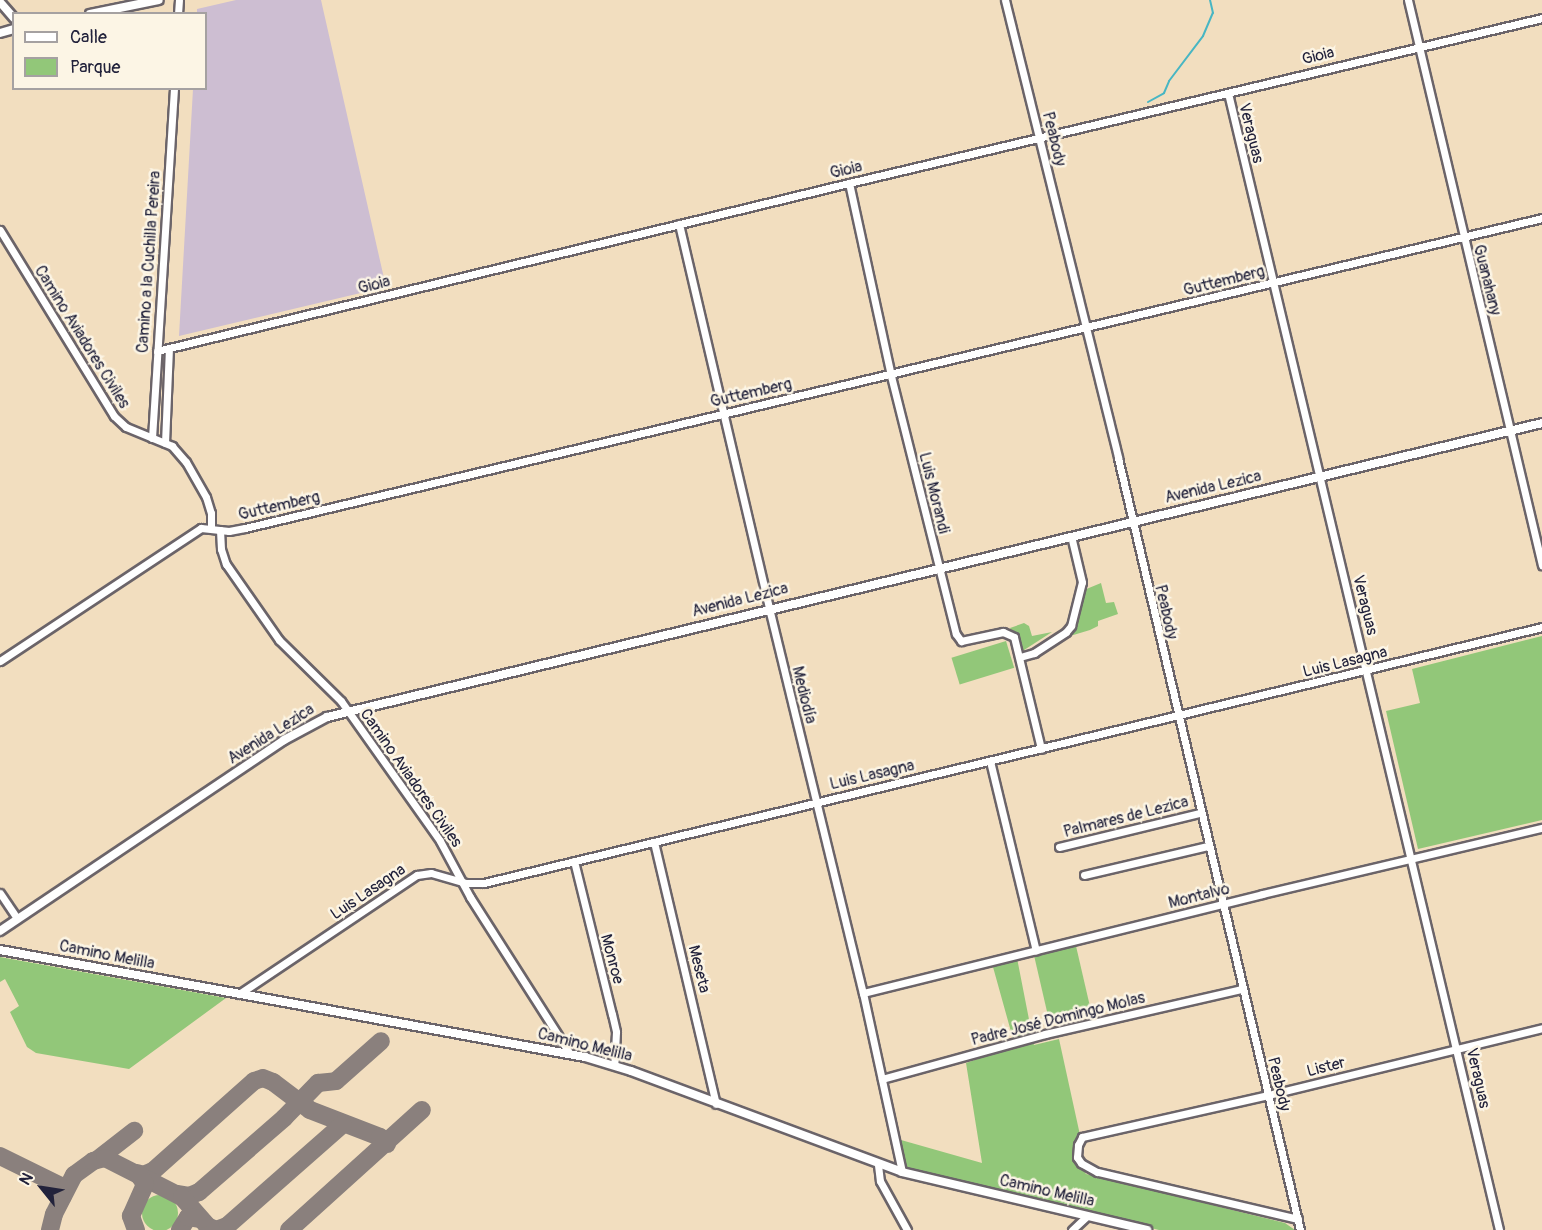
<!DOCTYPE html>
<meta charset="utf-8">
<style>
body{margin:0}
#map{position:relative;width:1542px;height:1230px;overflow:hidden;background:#f2debf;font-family:Pangolin,sans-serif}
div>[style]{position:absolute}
.industrial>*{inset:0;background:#cdbed2}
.green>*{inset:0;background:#92c779;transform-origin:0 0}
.round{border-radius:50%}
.stream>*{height:2px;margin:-1px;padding:0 1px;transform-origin:1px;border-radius:1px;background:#48b6c3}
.taxiway>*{height:18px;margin:-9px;padding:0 9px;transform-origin:9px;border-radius:9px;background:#8a807d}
.roads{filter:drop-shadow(2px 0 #6b6469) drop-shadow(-2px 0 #6b6469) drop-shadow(0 2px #6b6469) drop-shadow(0 -2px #6b6469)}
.minor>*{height:7px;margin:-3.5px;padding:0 3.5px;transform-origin:3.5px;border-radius:3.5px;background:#fff}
.tertiary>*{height:8px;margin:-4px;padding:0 4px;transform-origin:4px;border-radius:4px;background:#fff}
span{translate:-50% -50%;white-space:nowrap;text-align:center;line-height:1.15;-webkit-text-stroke:5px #fcf5e5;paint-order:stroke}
.street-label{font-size:16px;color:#22223b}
.legend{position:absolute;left:12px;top:12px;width:195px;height:78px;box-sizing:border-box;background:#fcf5e5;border:2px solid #a5a1a1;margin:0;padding:8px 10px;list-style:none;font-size:18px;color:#22223b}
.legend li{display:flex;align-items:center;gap:12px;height:30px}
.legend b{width:30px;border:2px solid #a5a1a1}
.north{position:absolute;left:12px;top:1158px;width:60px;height:60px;-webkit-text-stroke:4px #fcf5e5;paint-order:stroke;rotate:300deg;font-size:16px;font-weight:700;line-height:24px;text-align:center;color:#22223b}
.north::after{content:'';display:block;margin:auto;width:21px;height:27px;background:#22223b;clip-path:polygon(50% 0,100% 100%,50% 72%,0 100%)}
</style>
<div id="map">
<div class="industrial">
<i style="clip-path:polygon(236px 0,321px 0,386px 287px,179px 336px,193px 89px,206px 88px,206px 14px,197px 13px,197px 9px)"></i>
</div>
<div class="green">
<i style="clip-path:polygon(1101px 583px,1106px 603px,1114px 602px,1118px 614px,1098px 621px,1098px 626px,1090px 630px,1070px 636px,1084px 590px)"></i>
<i style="clip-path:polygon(1024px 623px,1029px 626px,1032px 636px,1052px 632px,1021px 652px,1010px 628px)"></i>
<i style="clip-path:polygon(1542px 636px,1542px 820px,1418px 849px,1386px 711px,1420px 703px,1412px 669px)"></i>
<i style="left:1006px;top:641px;width:28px;height:57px;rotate:73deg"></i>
<i style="left:1076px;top:946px;width:65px;height:43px;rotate:77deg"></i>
<i style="clip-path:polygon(0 957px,226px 998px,129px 1069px,36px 1053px,27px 1047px,10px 1012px,19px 1006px,5px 979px,0 982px)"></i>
<i style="clip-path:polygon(1017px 958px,1034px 1045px,1059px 1039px,1080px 1135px,1077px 1161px,1086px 1174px,1285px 1223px,1295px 1230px,1159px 1230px,906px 1168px,901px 1140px,982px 1163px,966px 1063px,1015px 1046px,993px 967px)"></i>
<i class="round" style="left:142px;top:1195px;width:36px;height:36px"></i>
</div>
<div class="stream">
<i style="left:1148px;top:102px;width:18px;rotate:-29deg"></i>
<i style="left:1164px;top:93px;width:13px;rotate:-67deg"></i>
<i style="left:1169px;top:81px;width:56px;rotate:-52.9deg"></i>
<i style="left:1203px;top:36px;width:25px;rotate:-67deg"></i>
<i style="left:1213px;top:13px;width:13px;rotate:-103deg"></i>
</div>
<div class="taxiway">
<i style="left:0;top:1156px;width:68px;rotate:26.2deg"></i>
<i style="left:61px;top:1186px;width:5px;rotate:53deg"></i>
<i style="left:64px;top:1190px;width:6px;rotate:99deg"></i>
<i style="left:98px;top:1159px;width:46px;rotate:-37.9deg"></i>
<i style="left:137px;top:1173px;width:6px;rotate:18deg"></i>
<i style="left:143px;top:1175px;width:11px;rotate:-22deg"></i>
<i style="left:153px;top:1171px;width:135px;rotate:-41.7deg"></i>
<i style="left:254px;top:1081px;width:9px;rotate:-18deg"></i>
<i style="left:263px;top:1078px;width:11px;rotate:22deg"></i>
<i style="left:273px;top:1082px;width:46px;rotate:37.1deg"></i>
<i style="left:310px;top:1110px;width:75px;rotate:21.1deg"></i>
<i style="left:380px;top:1137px;width:10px;rotate:45deg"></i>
<i style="left:177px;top:1194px;width:12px;rotate:9deg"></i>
<i style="left:189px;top:1196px;width:11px;rotate:-22deg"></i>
<i style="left:199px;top:1192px;width:113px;rotate:-41deg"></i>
<i style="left:284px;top:1118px;width:49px;rotate:-45.8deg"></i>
<i style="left:318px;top:1083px;width:18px;rotate:-6deg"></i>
<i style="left:336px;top:1081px;width:60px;rotate:-41.6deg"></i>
<i style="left:207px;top:1226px;width:10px;rotate:24deg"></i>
<i style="left:216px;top:1230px;width:12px;rotate:-20deg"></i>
<i style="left:227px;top:1226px;width:154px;rotate:-41.3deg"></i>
<i style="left:50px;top:1230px;width:16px;rotate:-76deg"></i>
<i style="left:54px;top:1214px;width:44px;rotate:-62.9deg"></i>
<i style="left:74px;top:1175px;width:24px;rotate:-36deg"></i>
<i style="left:93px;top:1161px;width:12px;rotate:-14deg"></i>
<i style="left:105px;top:1158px;width:86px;rotate:26.9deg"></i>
<i style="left:182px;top:1197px;width:44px;rotate:48.7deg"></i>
<i style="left:136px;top:1230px;width:15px;rotate:-110deg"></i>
<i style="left:131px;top:1216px;width:35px;rotate:-66deg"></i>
<i style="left:145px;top:1184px;width:12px;rotate:-125deg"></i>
<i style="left:180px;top:1230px;width:15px;rotate:-58deg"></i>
<i style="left:188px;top:1217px;width:13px;rotate:9deg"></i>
<i style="left:289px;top:1230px;width:179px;rotate:-42.1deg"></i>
</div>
<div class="roads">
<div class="minor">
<i style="left:1005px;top:0;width:472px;rotate:76.1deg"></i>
<i style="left:1118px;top:458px;width:793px;rotate:76.73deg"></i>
<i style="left:1408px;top:0;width:581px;rotate:76.66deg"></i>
<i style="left:178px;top:14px;width:14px;rotate:-86deg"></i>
<i style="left:1228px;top:93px;width:1169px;rotate:76.59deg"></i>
<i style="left:849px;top:183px;width:198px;rotate:77.7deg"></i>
<i style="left:891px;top:376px;width:266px;rotate:75.9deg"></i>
<i style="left:956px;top:634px;width:9px;rotate:54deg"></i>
<i style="left:961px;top:641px;width:43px;rotate:-12.1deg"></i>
<i style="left:1003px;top:632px;width:12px;rotate:24deg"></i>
<i style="left:1014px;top:637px;width:115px;rotate:76.4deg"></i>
<i style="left:679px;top:224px;width:394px;rotate:76.8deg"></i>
<i style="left:769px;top:608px;width:396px;rotate:76.3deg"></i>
<i style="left:863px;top:993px;width:183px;rotate:77.7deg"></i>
<i style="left:0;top:230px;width:218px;rotate:58.5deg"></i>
<i style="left:114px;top:416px;width:16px;rotate:43deg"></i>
<i style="left:126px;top:427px;width:50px;rotate:22.4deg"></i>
<i style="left:172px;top:446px;width:21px;rotate:49deg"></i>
<i style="left:186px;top:462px;width:40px;rotate:60.3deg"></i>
<i style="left:206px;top:497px;width:17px;rotate:73deg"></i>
<i style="left:211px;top:513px;width:15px;rotate:90deg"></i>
<i style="left:157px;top:351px;width:712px;rotate:-13.65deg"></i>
<i style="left:849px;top:183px;width:712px;rotate:-13.39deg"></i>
<i style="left:152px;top:438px;width:351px;rotate:-86.4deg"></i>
<i style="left:165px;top:443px;width:95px;rotate:-87.6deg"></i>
<i style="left:220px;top:530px;width:19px;rotate:87deg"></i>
<i style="left:221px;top:549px;width:16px;rotate:72deg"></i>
<i style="left:226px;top:564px;width:93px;rotate:55.1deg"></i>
<i style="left:279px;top:640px;width:87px;rotate:44.5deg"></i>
<i style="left:341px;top:701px;width:171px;rotate:54.7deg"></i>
<i style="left:440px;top:841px;width:64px;rotate:61.8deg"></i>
<i style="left:470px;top:897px;width:186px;rotate:57.5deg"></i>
<i style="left:1020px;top:657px;width:15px;rotate:-16deg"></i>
<i style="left:1034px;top:653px;width:38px;rotate:-33deg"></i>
<i style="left:1066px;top:632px;width:8px;rotate:-50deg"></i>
<i style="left:1071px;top:626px;width:45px;rotate:-76deg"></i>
<i style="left:1082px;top:582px;width:47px;rotate:-103.4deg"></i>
<i style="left:0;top:661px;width:241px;rotate:-33.5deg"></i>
<i style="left:201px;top:528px;width:28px;rotate:6deg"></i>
<i style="left:229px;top:531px;width:16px;rotate:-11deg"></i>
<i style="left:245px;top:528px;width:1334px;rotate:-13.44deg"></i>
<i style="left:990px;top:761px;width:195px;rotate:76.4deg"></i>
<i style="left:654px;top:842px;width:269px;rotate:76.7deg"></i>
<i style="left:1059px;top:847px;width:145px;rotate:-13.6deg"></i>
<i style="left:574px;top:861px;width:158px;rotate:76.1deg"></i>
<i style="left:612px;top:1014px;width:18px;rotate:77deg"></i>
<i style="left:616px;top:1032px;width:33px;rotate:93deg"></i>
<i style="left:1084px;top:875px;width:127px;rotate:-13.2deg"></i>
<i style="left:0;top:893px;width:30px;rotate:56deg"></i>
<i style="left:863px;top:993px;width:411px;rotate:-13.9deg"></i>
<i style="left:1262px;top:894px;width:288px;rotate:-13.3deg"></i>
<i style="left:239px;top:994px;width:214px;rotate:-33.8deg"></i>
<i style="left:417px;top:875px;width:14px;rotate:-8deg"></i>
<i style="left:431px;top:873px;width:35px;rotate:16deg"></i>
<i style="left:465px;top:883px;width:19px"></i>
<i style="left:484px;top:883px;width:1089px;rotate:-13.6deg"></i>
<i style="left:882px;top:1079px;width:169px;rotate:-15.4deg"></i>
<i style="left:1045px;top:1034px;width:202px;rotate:-12.9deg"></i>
<i style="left:878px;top:1165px;width:16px;rotate:83deg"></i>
<i style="left:880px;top:1181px;width:56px;rotate:61.1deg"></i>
<i style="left:1298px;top:1219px;width:206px;rotate:-166.8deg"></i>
<i style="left:1097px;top:1172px;width:18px;rotate:-151deg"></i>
<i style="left:1081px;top:1163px;width:7px;rotate:-124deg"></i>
<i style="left:1077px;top:1157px;width:12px;rotate:-85deg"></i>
<i style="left:1078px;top:1145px;width:9px;rotate:-63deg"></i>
<i style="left:1082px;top:1137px;width:191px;rotate:-12.7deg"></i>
<i style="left:1268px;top:1095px;width:282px;rotate:-13.7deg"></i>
<i style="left:1072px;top:1230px;width:21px;rotate:-43deg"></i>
</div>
<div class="tertiary">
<i style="left:0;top:2px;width:21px;rotate:49deg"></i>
<i style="left:90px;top:14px;width:70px;rotate:-11.5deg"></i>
<i style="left:0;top:33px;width:15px;rotate:-16deg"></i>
<i style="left:0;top:931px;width:342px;rotate:-33.9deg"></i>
<i style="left:284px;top:740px;width:49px;rotate:-28.1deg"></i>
<i style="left:327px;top:717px;width:1250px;rotate:-13.6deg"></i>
<i style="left:0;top:950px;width:595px;rotate:10.37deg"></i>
<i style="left:585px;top:1057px;width:48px;rotate:16.9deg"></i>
<i style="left:631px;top:1071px;width:289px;rotate:20.4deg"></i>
<i style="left:902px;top:1172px;width:252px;rotate:13.3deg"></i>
</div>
</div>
<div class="street-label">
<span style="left:1318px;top:56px;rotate:-14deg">Gioia</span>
<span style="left:1251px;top:133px;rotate:76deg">Veraguas</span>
<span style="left:1054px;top:139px;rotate:76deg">Peabody</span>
<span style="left:846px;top:170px;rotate:-13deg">Gioia</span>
<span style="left:149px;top:262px;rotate:-86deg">Camino a la Cuchilla Pereira</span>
<span style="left:1487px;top:280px;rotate:76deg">Guanahany</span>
<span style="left:1224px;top:281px;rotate:-14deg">Guttemberg</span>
<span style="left:374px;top:285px;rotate:-14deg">Gioia</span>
<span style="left:82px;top:337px;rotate:58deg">Camino Aviadores Civiles</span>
<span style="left:751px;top:393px;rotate:-13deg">Guttemberg</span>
<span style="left:1213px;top:487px;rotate:-13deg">Avenida Lezica</span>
<span style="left:934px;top:493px;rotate:76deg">Luis Morandi</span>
<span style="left:279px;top:506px;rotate:-13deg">Guttemberg</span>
<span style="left:740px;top:600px;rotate:-14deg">Avenida Lezica</span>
<span style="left:1365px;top:605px;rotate:76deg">Veraguas</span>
<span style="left:1166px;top:612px;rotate:77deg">Peabody</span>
<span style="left:1345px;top:662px;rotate:-14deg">Luis Lasagna</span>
<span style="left:804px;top:695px;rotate:76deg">Mediodía</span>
<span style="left:271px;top:734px;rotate:-32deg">Avenida Lezica</span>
<span style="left:872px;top:775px;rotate:-13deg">Luis Lasagna</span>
<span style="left:411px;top:778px;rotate:55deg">Camino Aviadores Civiles</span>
<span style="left:1126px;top:817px;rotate:-14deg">Palmares de Lezica</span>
<span style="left:368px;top:892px;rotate:-34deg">Luis Lasagna</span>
<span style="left:1199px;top:896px;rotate:-14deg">Montalvo</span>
<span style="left:107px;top:955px;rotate:11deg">Camino Melilla</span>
<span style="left:612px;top:959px;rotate:75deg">Monroe</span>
<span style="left:699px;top:969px;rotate:76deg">Meseta</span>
<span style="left:1058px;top:1019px;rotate:-14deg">Padre José Domingo Molas</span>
<span style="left:585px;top:1045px;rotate:14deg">Camino Melilla</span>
<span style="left:1326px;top:1067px;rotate:-14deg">Lister</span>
<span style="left:1478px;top:1078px;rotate:77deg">Veraguas</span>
<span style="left:1279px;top:1084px;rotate:77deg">Peabody</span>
<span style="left:1047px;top:1191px;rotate:13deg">Camino Melilla</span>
</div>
<ul class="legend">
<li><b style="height:8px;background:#fff"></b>Calle</li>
<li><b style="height:16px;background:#92c779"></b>Parque</li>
</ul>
<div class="north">N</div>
</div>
